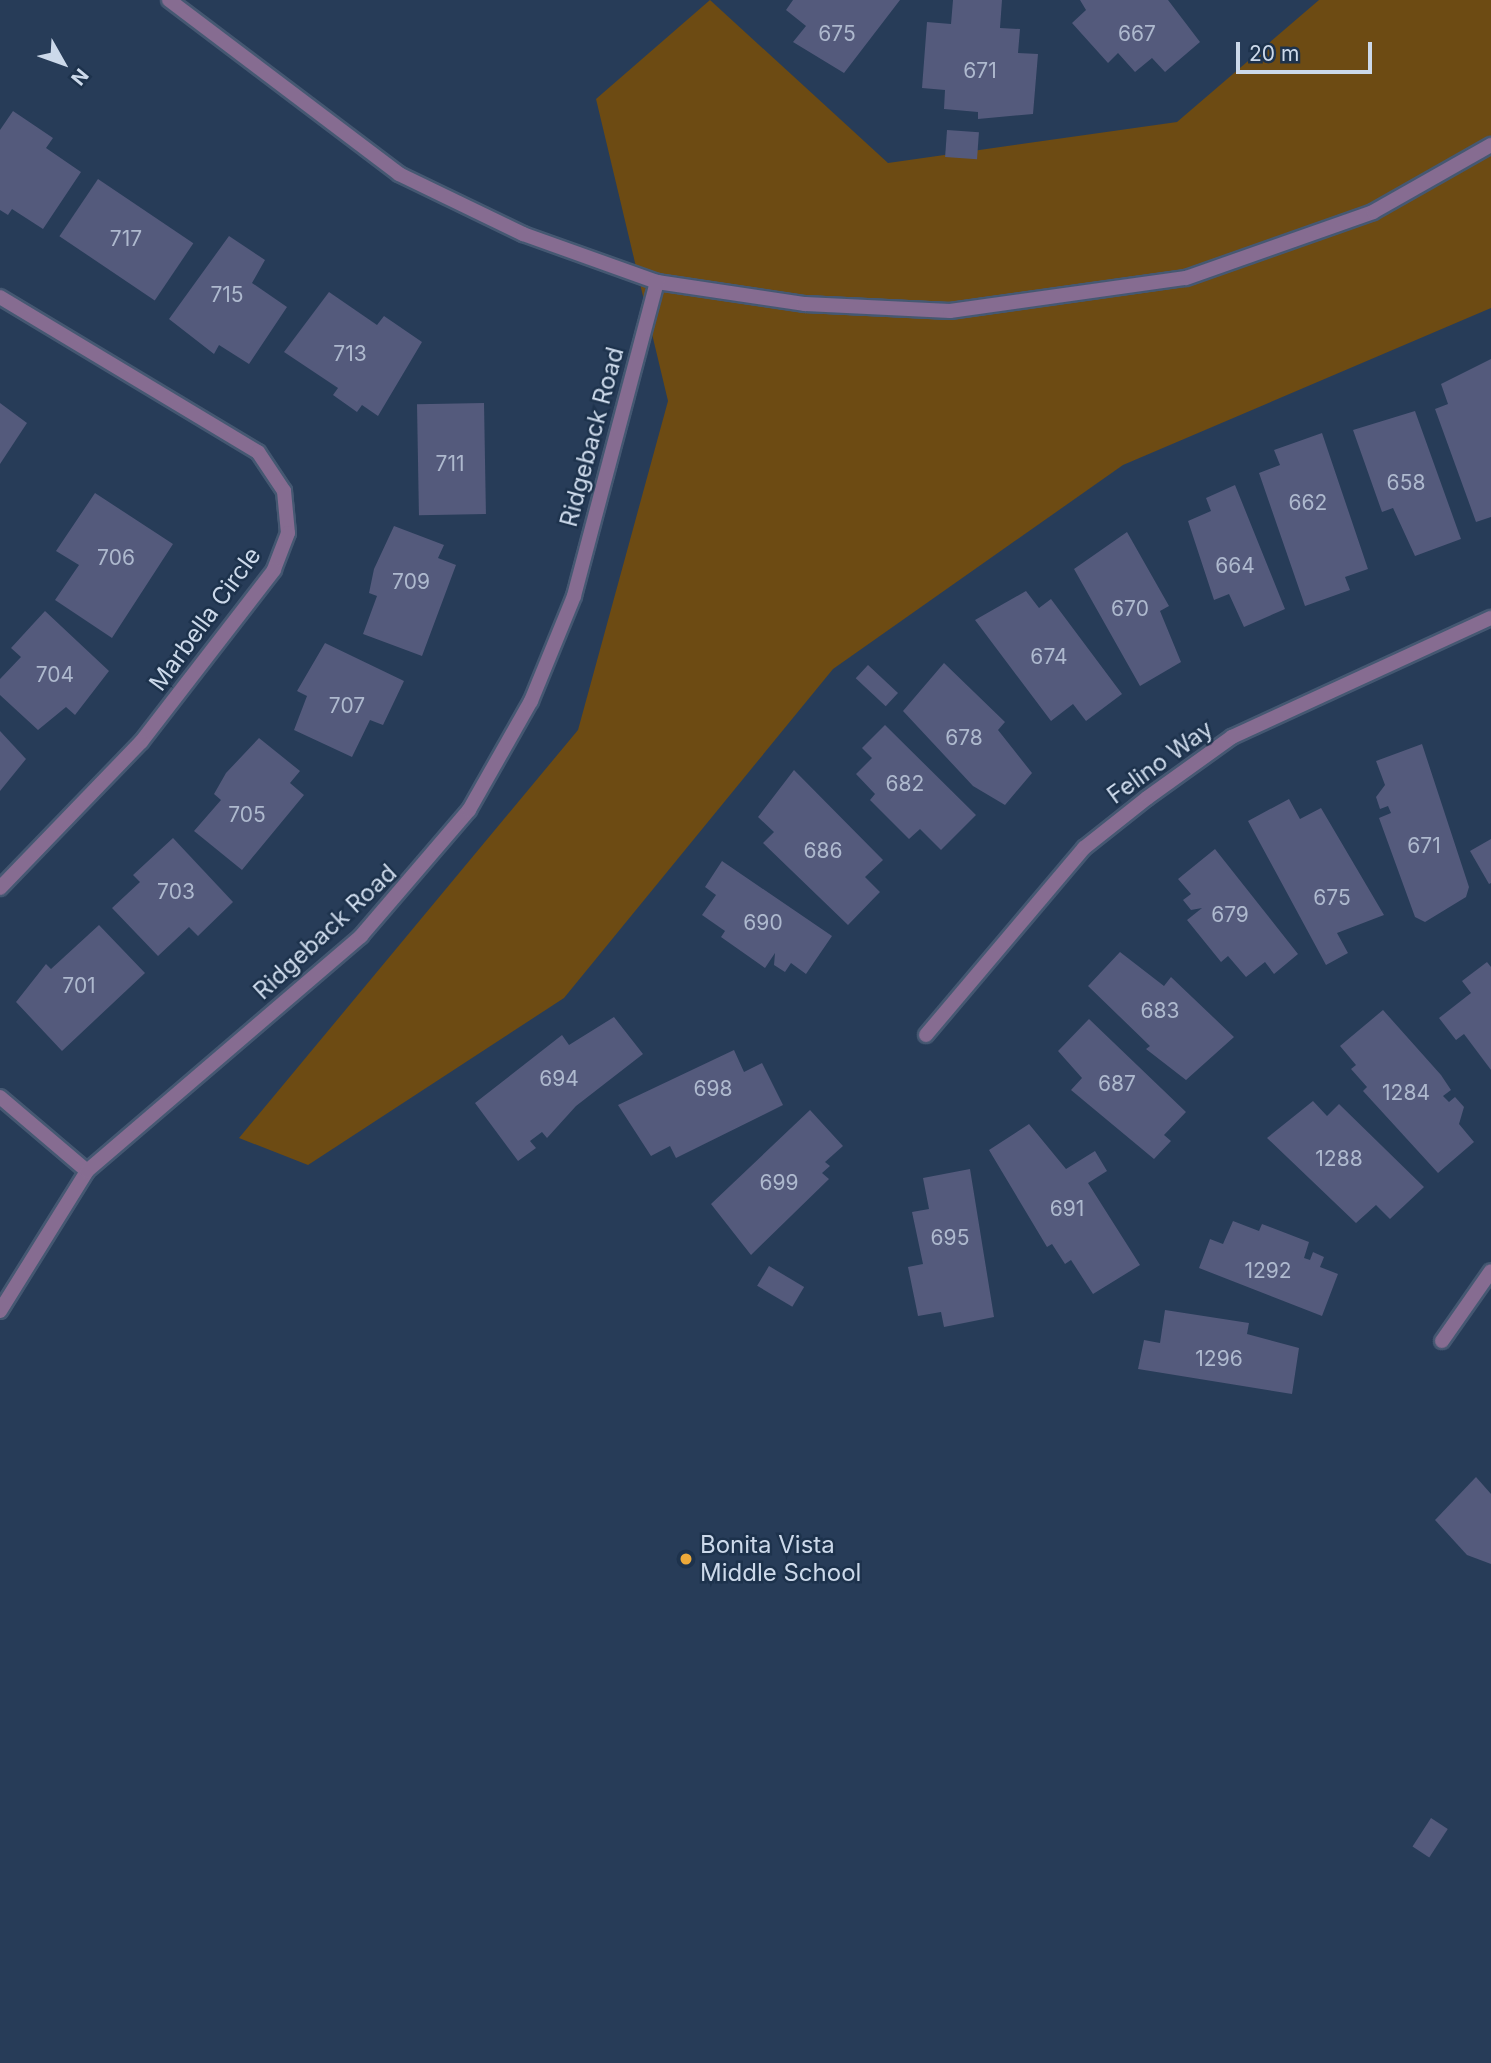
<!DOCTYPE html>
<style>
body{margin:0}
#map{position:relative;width:1491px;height:2063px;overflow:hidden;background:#273c58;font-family:Inter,sans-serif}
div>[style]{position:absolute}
.green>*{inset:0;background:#6d4b13}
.building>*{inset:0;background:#545a7c;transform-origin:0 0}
.roads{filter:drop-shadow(2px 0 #455872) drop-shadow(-2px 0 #455872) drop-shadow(0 2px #455872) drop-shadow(0 -2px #455872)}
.minor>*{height:14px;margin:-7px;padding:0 7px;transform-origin:7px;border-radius:7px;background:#866c91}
.tertiary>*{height:14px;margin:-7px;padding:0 7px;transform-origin:7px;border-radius:7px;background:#866c91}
.dots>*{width:19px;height:19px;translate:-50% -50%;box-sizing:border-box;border:4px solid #1d324c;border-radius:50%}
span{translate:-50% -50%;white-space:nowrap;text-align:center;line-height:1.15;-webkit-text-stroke:5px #1d324c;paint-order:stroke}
.number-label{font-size:21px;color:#aeb9ce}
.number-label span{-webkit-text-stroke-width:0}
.street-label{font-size:24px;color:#ccd9ea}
.poi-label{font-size:24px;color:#ccd9ea}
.left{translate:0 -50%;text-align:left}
.north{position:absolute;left:28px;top:28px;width:70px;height:70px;-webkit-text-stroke:5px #1d324c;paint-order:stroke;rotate:130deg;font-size:19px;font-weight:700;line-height:28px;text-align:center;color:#ccd9ea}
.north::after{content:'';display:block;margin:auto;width:24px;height:32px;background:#ccd9ea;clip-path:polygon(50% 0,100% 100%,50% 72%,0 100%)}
.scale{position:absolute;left:1236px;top:42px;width:136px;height:32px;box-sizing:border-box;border:4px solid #ccd9ea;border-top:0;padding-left:9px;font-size:21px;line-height:24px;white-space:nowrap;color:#ccd9ea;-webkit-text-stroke:5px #1d324c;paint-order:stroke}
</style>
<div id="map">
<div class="green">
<i style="clip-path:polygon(710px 0,888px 163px,1177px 122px,1319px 0,1491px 0,1491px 308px,1123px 465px,833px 669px,564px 998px,308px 1165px,239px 1138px,578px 730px,668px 401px,596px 99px)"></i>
</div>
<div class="building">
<i style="clip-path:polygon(793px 0,900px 0,844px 73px,793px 42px,806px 26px,786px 10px)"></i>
<i style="clip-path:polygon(953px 0,1002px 0,1000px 28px,1020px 29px,1018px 53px,1038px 54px,1033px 114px,978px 119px,978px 112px,944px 109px,945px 90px,922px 88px,927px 22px,951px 24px)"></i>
<i style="clip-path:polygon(1080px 0,1168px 0,1200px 42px,1165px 72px,1152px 58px,1135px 72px,1118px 53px,1108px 63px,1072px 23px,1086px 10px)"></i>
<i style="clip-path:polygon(13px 111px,53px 138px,46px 148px,81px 172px,43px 229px,12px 209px,8px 215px,0 210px,0 130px)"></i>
<i style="left:947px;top:130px;width:32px;height:27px;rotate:4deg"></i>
<i style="left:98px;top:179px;width:115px;height:69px;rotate:34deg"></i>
<i style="clip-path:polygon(229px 236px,265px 260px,252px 283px,287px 307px,249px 364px,219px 345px,214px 354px,169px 319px)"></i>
<i style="clip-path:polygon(329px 292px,377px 325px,384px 316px,422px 342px,378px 416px,362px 405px,357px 412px,333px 395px,338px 388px,284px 352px)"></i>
<i style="clip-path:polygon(1491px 359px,1491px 517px,1476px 522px,1435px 409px,1448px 404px,1441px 384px)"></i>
<i style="clip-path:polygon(0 403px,27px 423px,0 464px)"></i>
<i style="left:484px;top:403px;width:111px;height:67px;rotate:89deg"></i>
<i style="clip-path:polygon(1415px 411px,1461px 539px,1415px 556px,1393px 508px,1382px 512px,1353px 430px)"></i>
<i style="clip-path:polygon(1322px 433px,1368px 569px,1345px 577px,1350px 590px,1305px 606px,1259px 473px,1280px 465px,1274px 450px)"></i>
<i style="clip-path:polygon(1235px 485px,1285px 609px,1244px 627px,1229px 594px,1214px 600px,1188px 521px,1211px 511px,1206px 498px)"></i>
<i style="clip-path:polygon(95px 493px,173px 544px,112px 638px,55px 600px,79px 565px,56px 551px)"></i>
<i style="clip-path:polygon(394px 526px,444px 545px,438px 558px,456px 565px,422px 656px,363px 634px,377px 596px,369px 593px,374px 569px)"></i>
<i style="clip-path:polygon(1127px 532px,1169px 606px,1160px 611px,1181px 662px,1140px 686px,1074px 569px)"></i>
<i style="clip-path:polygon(1026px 591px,1039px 608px,1051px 599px,1122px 694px,1086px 721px,1073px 704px,1051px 721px,975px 620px)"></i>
<i style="clip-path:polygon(45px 611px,109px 671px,75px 715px,66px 707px,38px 730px,0 695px,0 679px,21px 657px,11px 648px)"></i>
<i style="clip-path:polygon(325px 643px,404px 681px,383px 725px,370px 720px,352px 757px,294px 730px,307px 696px,297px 691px)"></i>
<i style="clip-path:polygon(944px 663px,1005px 722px,998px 730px,1032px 773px,1005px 805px,973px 786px,903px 711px)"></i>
<i style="left:868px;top:665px;width:41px;height:18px;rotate:43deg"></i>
<i style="clip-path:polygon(885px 725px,976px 815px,941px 850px,920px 829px,909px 839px,870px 800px,875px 794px,856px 774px,872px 758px,862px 748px)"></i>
<i style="clip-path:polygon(0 731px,26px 759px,0 791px)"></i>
<i style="clip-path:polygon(259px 738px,300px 771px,290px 783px,304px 795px,242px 870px,194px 831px,221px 800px,214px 794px,226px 773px)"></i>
<i style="clip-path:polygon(1422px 744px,1469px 887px,1466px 897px,1425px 922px,1415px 917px,1379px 818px,1391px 813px,1388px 806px,1380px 809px,1376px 797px,1385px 785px,1376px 761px)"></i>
<i style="clip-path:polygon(794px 770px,883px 860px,865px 877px,880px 892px,848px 925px,763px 843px,774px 832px,758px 817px)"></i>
<i style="clip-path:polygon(1289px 799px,1300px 819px,1321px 808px,1384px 915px,1337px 933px,1348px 953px,1326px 965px,1248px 821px)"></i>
<i style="clip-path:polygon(173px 838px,233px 902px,198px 936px,189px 927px,158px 956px,112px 908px,140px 882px,133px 875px)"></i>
<i style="clip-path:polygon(1491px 839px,1491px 883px,1489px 884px,1470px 851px)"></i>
<i style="clip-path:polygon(1215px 849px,1298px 954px,1274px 974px,1265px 962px,1246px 977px,1228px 956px,1221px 962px,1187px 920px,1202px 908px,1191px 910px,1183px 900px,1191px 894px,1178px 879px)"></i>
<i style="clip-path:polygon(722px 861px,832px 936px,806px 974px,791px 963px,785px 972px,774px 965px,775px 953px,765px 968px,721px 937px,725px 931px,702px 915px,716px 895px,705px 887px)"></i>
<i style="clip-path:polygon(99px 925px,145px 973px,62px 1051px,16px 1002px,46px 964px,51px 969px)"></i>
<i style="clip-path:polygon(1120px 952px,1164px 986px,1171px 977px,1234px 1037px,1186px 1080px,1146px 1049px,1150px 1046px,1088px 986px)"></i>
<i style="clip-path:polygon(1487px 962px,1491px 967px,1491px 1070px,1464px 1034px,1456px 1040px,1439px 1018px,1471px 993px,1462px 981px)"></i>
<i style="clip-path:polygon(1383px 1010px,1441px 1075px,1451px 1090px,1443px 1096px,1449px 1102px,1455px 1097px,1464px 1107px,1459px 1124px,1474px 1142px,1438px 1173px,1363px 1091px,1367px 1087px,1351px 1069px,1356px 1065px,1340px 1046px)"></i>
<i style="clip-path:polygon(614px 1017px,643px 1054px,576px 1106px,547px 1138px,542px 1132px,530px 1141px,536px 1148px,518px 1161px,475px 1103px,562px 1035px,569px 1045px)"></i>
<i style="clip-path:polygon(1089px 1019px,1186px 1112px,1164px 1135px,1171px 1141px,1154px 1159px,1071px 1090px,1082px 1078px,1058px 1051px)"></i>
<i style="clip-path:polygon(734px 1050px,744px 1072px,762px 1063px,783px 1105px,676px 1158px,670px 1146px,651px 1156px,618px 1105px)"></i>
<i style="clip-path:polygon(1313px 1101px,1327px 1116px,1339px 1104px,1424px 1187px,1390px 1219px,1376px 1205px,1356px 1223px,1267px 1138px)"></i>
<i style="clip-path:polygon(810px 1110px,843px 1146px,825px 1162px,830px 1166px,822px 1173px,829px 1179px,751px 1255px,711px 1204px)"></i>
<i style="clip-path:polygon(1029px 1124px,1066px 1169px,1095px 1151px,1107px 1171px,1088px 1183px,1140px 1265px,1093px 1294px,1071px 1260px,1065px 1264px,1052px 1244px,1047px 1247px,989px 1150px)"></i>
<i style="clip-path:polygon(970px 1169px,994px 1317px,944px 1327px,941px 1312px,918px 1316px,908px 1267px,923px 1264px,912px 1212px,929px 1209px,923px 1178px)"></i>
<i style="clip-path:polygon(1233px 1221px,1259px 1231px,1262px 1224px,1309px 1242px,1304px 1258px,1310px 1260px,1313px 1252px,1324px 1257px,1320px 1267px,1338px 1274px,1322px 1316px,1199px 1268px,1210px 1239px,1223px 1244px)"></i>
<i style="left:769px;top:1266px;width:41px;height:23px;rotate:31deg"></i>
<i style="clip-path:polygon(1165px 1310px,1249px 1323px,1247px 1334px,1299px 1348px,1292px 1394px,1138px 1369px,1144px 1340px,1160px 1343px)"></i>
<i style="clip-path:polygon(1476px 1477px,1491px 1494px,1491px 1564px,1467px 1555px,1435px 1520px)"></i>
<i style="left:1431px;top:1818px;width:20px;height:34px;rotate:33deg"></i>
</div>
<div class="roads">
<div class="minor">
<i style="left:0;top:297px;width:301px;rotate:31deg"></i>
<i style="left:258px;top:452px;width:47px;rotate:56.3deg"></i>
<i style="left:284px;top:491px;width:42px;rotate:84.6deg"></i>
<i style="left:288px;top:533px;width:40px;rotate:111deg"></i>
<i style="left:274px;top:570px;width:217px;rotate:127.7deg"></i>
<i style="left:141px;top:742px;width:203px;rotate:134deg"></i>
<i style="left:926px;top:1035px;width:245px;rotate:-49.8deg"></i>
<i style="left:1084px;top:848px;width:80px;rotate:-38.4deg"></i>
<i style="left:1147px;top:798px;width:105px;rotate:-35.7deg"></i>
<i style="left:1232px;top:737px;width:285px;rotate:-24.7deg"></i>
<i style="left:0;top:1097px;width:114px;rotate:40.4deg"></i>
<i style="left:1442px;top:1341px;width:85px;rotate:-55deg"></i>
</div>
<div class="tertiary">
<i style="left:169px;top:0;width:288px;rotate:37.1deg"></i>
<i style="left:399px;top:174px;width:138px;rotate:25.8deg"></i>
<i style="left:523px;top:234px;width:142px;rotate:19.7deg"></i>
<i style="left:657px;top:282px;width:150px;rotate:8.5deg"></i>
<i style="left:805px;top:304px;width:145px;rotate:2.8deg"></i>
<i style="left:950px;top:311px;width:238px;rotate:-8deg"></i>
<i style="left:1186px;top:278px;width:198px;rotate:-19.4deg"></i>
<i style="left:1373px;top:212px;width:136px;rotate:-29.6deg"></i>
<i style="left:0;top:1311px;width:165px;rotate:-58.1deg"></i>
<i style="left:87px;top:1171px;width:361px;rotate:-40.6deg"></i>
<i style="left:361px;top:936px;width:166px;rotate:-49.4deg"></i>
<i style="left:469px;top:810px;width:125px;rotate:-60.4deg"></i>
<i style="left:531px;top:701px;width:113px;rotate:-67.7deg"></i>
<i style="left:574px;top:596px;width:325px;rotate:-75.2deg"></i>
</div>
</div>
<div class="dots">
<i style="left:686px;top:1559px;background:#eca93a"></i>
</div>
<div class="number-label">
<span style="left:837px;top:34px">675</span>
<span style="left:1137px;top:34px">667</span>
<span style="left:980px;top:71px">671</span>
<span style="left:126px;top:239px">717</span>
<span style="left:227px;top:295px">715</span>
<span style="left:350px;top:354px">713</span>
<span style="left:450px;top:464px">711</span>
<span style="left:1406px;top:483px">658</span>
<span style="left:1308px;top:503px">662</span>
<span style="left:116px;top:558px">706</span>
<span style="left:1235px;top:566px">664</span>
<span style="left:411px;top:582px">709</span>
<span style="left:1130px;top:609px">670</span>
<span style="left:1049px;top:657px">674</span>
<span style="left:55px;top:675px">704</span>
<span style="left:347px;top:706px">707</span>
<span style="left:964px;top:738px">678</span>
<span style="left:905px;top:784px">682</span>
<span style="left:247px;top:815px">705</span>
<span style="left:1424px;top:846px">671</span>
<span style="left:823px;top:851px">686</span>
<span style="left:176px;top:892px">703</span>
<span style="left:1332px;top:898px">675</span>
<span style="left:1230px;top:915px">679</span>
<span style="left:763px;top:923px">690</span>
<span style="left:79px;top:986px">701</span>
<span style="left:1160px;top:1011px">683</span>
<span style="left:559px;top:1079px">694</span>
<span style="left:1117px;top:1084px">687</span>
<span style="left:713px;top:1089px">698</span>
<span style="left:1406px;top:1093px">1284</span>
<span style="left:1339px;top:1159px">1288</span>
<span style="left:779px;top:1183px">699</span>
<span style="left:1067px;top:1209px">691</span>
<span style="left:950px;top:1238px">695</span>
<span style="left:1268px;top:1271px">1292</span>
<span style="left:1219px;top:1359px">1296</span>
</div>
<div class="street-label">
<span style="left:592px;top:437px;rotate:-75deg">Ridgeback Road</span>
<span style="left:205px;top:619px;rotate:-54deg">Marbella Circle</span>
<span style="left:1160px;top:762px;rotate:-36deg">Felino Way</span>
<span style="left:325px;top:932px;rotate:-43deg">Ridgeback Road</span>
</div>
<div class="poi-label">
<span class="left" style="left:700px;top:1559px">Bonita Vista<br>Middle School</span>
</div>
<div class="north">N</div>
<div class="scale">20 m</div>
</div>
